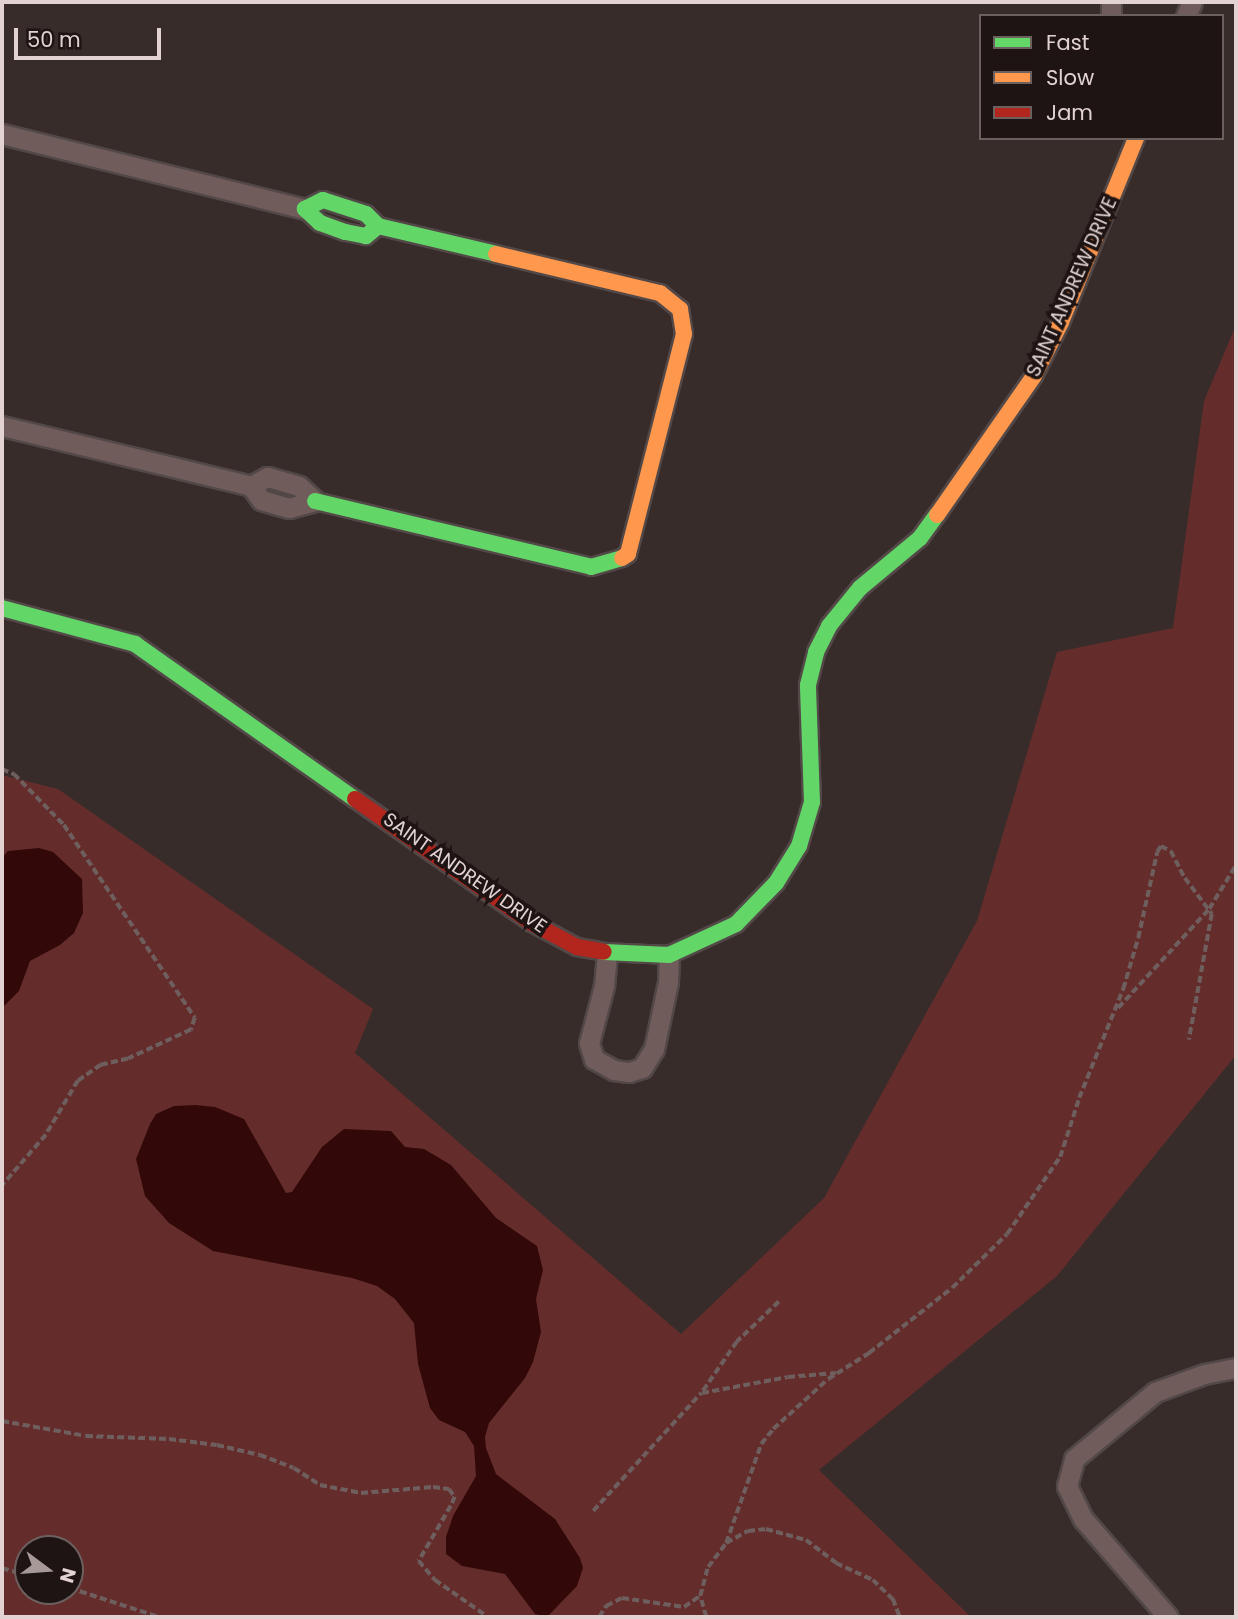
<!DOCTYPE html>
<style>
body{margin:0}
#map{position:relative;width:1238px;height:1619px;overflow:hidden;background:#382c2b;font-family:Poppins,sans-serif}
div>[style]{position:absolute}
.green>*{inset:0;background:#642d2b}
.water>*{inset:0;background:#330809}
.path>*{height:3.5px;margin-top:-1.75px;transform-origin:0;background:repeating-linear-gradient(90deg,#6e5f5e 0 7px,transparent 0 10.5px)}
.roads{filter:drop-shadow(2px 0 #524847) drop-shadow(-2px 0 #524847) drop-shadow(0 2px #524847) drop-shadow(0 -2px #524847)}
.street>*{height:19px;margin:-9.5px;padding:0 9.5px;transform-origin:9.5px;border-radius:9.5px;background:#6f5c5b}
.fast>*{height:16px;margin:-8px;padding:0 8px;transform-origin:8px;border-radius:8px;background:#63d668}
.slow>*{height:16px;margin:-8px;padding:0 8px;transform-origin:8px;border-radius:8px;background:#ff974d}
.jam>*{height:16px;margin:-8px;padding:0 8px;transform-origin:8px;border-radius:8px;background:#b3261e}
span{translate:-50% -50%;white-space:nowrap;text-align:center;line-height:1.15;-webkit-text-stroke:7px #1d1413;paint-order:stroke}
.street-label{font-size:19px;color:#e2d3d2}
.frame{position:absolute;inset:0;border:4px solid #e2d3d2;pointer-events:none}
.legend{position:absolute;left:979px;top:14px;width:245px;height:126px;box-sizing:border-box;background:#1d1413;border:2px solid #6c605f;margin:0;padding:9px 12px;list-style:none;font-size:21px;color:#e2d3d2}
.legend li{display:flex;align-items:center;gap:14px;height:35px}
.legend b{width:35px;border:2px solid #6c605f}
.north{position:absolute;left:14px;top:1535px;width:70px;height:70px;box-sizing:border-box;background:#1d1413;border:2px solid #6c605f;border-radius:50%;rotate:106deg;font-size:19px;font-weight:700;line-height:28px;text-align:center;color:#e2d3d2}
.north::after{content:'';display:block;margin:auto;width:24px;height:32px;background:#a69998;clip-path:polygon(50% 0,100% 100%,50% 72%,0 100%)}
.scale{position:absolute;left:14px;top:28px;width:147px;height:32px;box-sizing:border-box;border:4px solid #e2d3d2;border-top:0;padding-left:9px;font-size:21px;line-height:24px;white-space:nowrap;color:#e2d3d2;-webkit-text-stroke:5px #1d1413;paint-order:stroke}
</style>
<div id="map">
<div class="green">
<i style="clip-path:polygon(evenodd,1236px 325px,1236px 1055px,1057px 1276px,819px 1470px,971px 1617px,2px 1617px,2px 775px,58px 789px,373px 1009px,355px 1053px,681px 1334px,824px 1198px,977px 921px,1057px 652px,1173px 628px,1204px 401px,1236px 325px,28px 1549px,70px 1549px,70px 1591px,28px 1591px,28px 1549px)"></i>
</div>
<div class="water">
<i style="clip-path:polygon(39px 848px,53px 852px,82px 879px,83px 913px,74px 933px,60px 945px,30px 961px,19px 991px,2px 1008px,2px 858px,8px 851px)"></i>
<i style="clip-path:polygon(195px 1105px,215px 1107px,244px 1119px,286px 1193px,292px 1192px,322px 1147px,344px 1129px,391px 1131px,405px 1147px,424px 1149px,451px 1165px,496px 1218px,537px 1246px,543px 1270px,536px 1299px,541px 1332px,533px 1362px,525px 1378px,489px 1423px,485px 1437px,486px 1448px,496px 1474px,555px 1519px,580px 1558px,583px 1568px,577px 1586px,547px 1617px,535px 1614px,505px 1574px,462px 1566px,446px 1554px,446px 1537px,453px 1516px,476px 1476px,474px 1446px,465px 1432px,439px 1420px,430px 1408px,418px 1364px,414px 1323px,395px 1299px,377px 1286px,352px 1278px,213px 1251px,169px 1223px,145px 1196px,136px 1159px,150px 1124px,156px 1114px,174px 1106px)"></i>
</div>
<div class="path">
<i style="left:2px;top:769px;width:13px;rotate:23deg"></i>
<i style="left:14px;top:774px;width:71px;rotate:45.6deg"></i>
<i style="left:64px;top:825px;width:233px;rotate:55.8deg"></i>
<i style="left:195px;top:1018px;width:13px;rotate:108deg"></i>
<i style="left:191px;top:1030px;width:69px;rotate:155.3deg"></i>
<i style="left:128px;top:1059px;width:28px;rotate:167deg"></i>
<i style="left:101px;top:1065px;width:28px;rotate:145deg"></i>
<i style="left:78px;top:1081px;width:63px;rotate:120.7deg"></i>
<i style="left:46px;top:1135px;width:67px;rotate:130.8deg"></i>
<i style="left:1118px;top:1008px;width:134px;rotate:-47.4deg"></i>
<i style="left:1209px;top:909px;width:52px;rotate:-58.5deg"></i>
<i style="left:779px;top:1302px;width:58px;rotate:136.4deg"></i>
<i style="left:737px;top:1342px;width:62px;rotate:124.5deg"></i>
<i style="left:702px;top:1393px;width:87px;rotate:-10.5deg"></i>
<i style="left:788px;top:1377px;width:48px;rotate:-4.8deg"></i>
<i style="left:2px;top:1421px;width:85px;rotate:10.1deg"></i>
<i style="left:86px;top:1436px;width:83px;rotate:2.1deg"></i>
<i style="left:169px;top:1439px;width:48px;rotate:7.1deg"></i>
<i style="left:217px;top:1445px;width:44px;rotate:13.1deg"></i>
<i style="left:260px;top:1455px;width:36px;rotate:21deg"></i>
<i style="left:294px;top:1468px;width:31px;rotate:33deg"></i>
<i style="left:320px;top:1485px;width:42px;rotate:11deg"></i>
<i style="left:361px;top:1493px;width:72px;rotate:-4.8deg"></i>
<i style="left:433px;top:1487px;width:16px;rotate:7deg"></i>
<i style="left:449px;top:1489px;width:10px;rotate:53deg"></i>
<i style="left:455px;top:1497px;width:10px;rotate:114deg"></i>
<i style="left:451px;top:1506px;width:64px;rotate:120.2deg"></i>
<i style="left:419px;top:1561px;width:25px;rotate:50deg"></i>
<i style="left:435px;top:1580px;width:65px;rotate:34.9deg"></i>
<i style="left:593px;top:1511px;width:160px;rotate:-47.5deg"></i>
<i style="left:726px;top:1543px;width:105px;rotate:-70.5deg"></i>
<i style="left:761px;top:1444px;width:19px;rotate:-51deg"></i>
<i style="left:773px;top:1429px;width:74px;rotate:-42.3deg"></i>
<i style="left:828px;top:1379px;width:49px;rotate:-32.4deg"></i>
<i style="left:869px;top:1353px;width:105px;rotate:-38.1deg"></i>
<i style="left:952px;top:1288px;width:77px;rotate:-44.5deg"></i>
<i style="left:1007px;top:1234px;width:93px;rotate:-55.5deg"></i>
<i style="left:1060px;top:1157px;width:62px;rotate:-72.1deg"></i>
<i style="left:1079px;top:1098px;width:118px;rotate:-68deg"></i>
<i style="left:1123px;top:989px;width:53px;rotate:-73.6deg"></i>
<i style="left:1138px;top:938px;width:88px;rotate:-77.5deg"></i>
<i style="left:1157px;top:852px;width:7px;rotate:-56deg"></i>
<i style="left:1161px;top:846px;width:11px;rotate:27deg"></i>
<i style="left:1171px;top:851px;width:30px;rotate:63deg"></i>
<i style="left:1185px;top:878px;width:45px;rotate:53.1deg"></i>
<i style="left:1212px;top:914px;width:128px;rotate:100.3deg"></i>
<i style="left:2px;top:1568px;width:27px;rotate:17deg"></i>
<i style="left:70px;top:1588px;width:94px;rotate:18deg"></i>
<i style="left:599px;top:1617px;width:13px;rotate:-58deg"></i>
<i style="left:606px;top:1606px;width:18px;rotate:-27deg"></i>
<i style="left:622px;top:1598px;width:63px;rotate:8.3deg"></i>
<i style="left:684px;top:1607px;width:19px;rotate:-35deg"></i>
<i style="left:706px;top:1617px;width:22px;rotate:-106deg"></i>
<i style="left:700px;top:1596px;width:30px;rotate:-75deg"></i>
<i style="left:708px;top:1567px;width:30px;rotate:-53deg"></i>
<i style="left:726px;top:1543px;width:25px;rotate:-29deg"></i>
<i style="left:748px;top:1531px;width:18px;rotate:-6deg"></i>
<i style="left:766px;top:1529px;width:41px;rotate:15.4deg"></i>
<i style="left:806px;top:1540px;width:38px;rotate:37deg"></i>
<i style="left:836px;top:1563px;width:41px;rotate:24.7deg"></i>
<i style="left:873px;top:1580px;width:28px;rotate:44deg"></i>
<i style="left:893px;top:1599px;width:19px;rotate:69deg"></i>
</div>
<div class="roads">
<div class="street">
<i style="left:1111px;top:2px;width:14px;rotate:90deg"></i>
<i style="left:1186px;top:16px;width:15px;rotate:-67deg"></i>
<i style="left:2px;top:134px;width:312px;rotate:13.9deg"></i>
<i style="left:2px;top:426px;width:256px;rotate:13.5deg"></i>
<i style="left:251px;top:486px;width:17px;rotate:54deg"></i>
<i style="left:261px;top:500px;width:29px;rotate:16deg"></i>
<i style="left:289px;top:508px;width:27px;rotate:-15deg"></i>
<i style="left:315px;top:501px;width:22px;rotate:-137deg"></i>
<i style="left:299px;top:486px;width:33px;rotate:-164deg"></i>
<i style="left:267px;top:477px;width:18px;rotate:151deg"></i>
<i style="left:607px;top:953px;width:33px;rotate:95deg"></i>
<i style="left:604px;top:986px;width:59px;rotate:104.7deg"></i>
<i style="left:589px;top:1043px;width:17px;rotate:73deg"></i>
<i style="left:594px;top:1059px;width:23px;rotate:29deg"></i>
<i style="left:614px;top:1070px;width:15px;rotate:8deg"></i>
<i style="left:629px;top:1072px;width:14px;rotate:-17deg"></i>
<i style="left:642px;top:1068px;width:22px;rotate:-58deg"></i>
<i style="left:654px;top:1049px;width:68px;rotate:-78.2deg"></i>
<i style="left:668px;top:982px;width:27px;rotate:-88deg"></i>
<i style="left:1168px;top:1617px;width:130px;rotate:-130.9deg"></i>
<i style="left:1083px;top:1519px;width:37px;rotate:-116deg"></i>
<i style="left:1067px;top:1486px;width:28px;rotate:-75deg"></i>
<i style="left:1074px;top:1459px;width:105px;rotate:-39.6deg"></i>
<i style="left:1155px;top:1392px;width:52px;rotate:-20.2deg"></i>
<i style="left:1204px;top:1374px;width:33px;rotate:-11deg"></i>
</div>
<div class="fast">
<i style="left:378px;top:226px;width:16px;rotate:140deg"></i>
<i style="left:366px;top:236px;width:21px;rotate:-169deg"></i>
<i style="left:345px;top:232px;width:27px;rotate:-160deg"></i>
<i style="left:320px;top:223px;width:21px;rotate:-137deg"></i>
<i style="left:305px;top:209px;width:20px;rotate:-27deg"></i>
<i style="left:323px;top:200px;width:45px;rotate:18deg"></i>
<i style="left:366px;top:214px;width:17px;rotate:45deg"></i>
<i style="left:378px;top:226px;width:121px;rotate:13.3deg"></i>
<i style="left:315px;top:501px;width:284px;rotate:13.4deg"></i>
<i style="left:591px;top:567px;width:32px;rotate:-16deg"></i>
<i style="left:2px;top:608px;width:138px;rotate:15.1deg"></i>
<i style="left:135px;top:644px;width:269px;rotate:35.2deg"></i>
<i style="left:604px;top:952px;width:65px;rotate:2.6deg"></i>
<i style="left:669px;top:955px;width:74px;rotate:-24.8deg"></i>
<i style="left:736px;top:924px;width:57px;rotate:-45.7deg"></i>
<i style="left:776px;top:883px;width:44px;rotate:-58.1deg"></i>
<i style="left:799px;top:846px;width:46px;rotate:-73.5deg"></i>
<i style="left:812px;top:802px;width:117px;rotate:-92deg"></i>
<i style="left:808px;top:685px;width:34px;rotate:-76deg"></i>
<i style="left:816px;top:652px;width:29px;rotate:-63deg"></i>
<i style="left:829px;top:626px;width:49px;rotate:-50.8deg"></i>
<i style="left:860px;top:588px;width:78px;rotate:-39.8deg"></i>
<i style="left:920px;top:538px;width:29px;rotate:-54deg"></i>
</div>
<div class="slow">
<i style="left:496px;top:254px;width:169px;rotate:13.4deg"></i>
<i style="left:660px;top:293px;width:26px;rotate:39deg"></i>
<i style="left:680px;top:309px;width:25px;rotate:81deg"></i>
<i style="left:684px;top:334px;width:227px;rotate:104.3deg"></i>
<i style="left:628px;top:554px;width:7px;rotate:146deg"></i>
<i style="left:937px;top:515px;width:169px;rotate:-55.1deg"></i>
<i style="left:1034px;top:376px;width:60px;rotate:-63.4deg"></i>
<i style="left:1061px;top:322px;width:199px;rotate:-67.8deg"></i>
</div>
<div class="jam">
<i style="left:355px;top:799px;width:216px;rotate:35deg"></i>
<i style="left:532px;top:923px;width:51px;rotate:28.1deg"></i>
<i style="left:577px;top:947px;width:27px;rotate:10deg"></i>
</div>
</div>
<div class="street-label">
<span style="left:1072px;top:287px;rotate:-66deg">SAINT ANDREW DRIVE</span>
<span style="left:465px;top:873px;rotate:35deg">SAINT ANDREW DRIVE</span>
</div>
<div class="frame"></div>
<ul class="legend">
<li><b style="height:9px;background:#63d668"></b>Fast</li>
<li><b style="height:9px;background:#ff974d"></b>Slow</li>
<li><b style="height:9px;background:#b3261e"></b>Jam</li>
</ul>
<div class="north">N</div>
<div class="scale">50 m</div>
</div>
